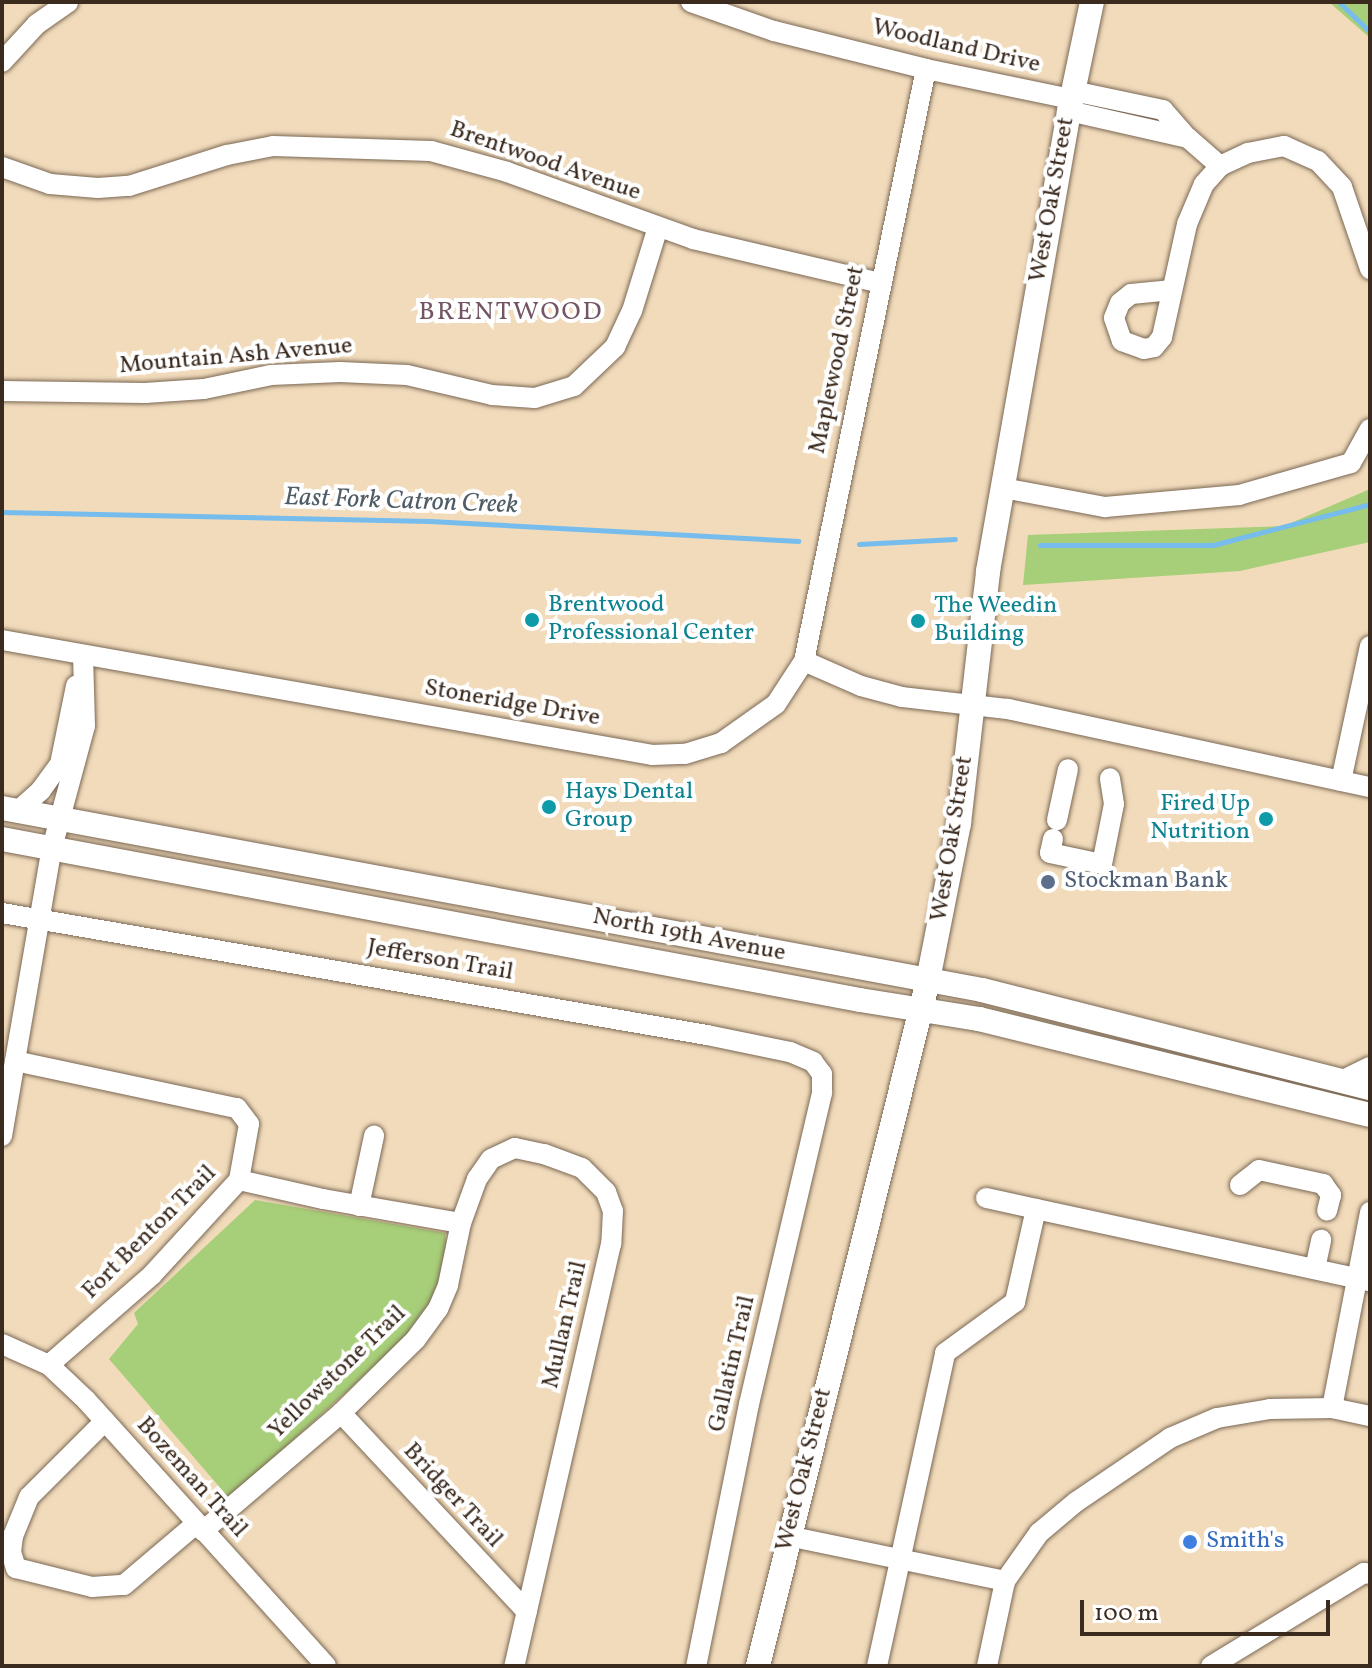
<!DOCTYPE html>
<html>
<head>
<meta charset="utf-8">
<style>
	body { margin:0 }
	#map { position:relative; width:1372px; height:1668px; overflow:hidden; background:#f1dbbb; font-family:Vollkorn,serif }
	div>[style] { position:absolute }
	.green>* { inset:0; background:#a7ce78 }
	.stream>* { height:5px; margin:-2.5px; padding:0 2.5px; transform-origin:2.5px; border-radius:2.5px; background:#76bded }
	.roads { filter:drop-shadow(0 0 2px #7b6855) drop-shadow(0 0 2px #7b6855) }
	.minor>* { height:20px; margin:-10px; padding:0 10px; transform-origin:10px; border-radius:10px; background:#fff }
	.major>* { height:24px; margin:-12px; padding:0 12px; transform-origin:12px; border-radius:12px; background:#fff }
	.dots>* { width:22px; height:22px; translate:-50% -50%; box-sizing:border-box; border:4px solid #fff; border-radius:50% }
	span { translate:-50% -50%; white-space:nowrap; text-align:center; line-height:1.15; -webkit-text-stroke:8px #fff; paint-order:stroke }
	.street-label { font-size:24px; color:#3b2a1e }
	.culture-label { font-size:24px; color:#0d838f }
	.left { translate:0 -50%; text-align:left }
	.right { translate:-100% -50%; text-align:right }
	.service-label { font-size:24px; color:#4e5e75 }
	.shop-label { font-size:24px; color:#366cbe }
	.neighbourhood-label { font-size:26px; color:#745563; letter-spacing:2px }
	.water-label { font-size:26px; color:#505d66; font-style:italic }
	.frame { position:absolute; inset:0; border:4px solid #3b2a1e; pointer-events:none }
	.scale { position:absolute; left:1080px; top:1600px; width:250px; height:36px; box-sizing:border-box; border:4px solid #3b2a1e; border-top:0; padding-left:10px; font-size:24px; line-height:28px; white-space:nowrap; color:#3b2a1e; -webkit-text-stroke:6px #fff; paint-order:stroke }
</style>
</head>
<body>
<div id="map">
	<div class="green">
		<div style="clip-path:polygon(1329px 2px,1370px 2px,1370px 38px)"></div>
		<div style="clip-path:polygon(1370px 489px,1370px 542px,1240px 571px,1023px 585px,1028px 535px,1284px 526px)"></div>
		<div style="clip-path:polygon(255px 1200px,445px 1233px,448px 1262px,437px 1300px,418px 1327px,229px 1498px,109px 1359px,138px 1324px,134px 1313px)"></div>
	</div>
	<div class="stream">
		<div style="left:1339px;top:2px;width:43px;rotate:44.1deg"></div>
		<div style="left:2px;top:512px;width:428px;rotate:1.2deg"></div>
		<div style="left:430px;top:521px;width:369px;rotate:3.1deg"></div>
		<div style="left:859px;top:544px;width:96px;rotate:-3deg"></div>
		<div style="left:1040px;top:545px;width:173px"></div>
		<div style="left:1213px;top:545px;width:162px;rotate:-14.6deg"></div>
	</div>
	<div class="roads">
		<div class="minor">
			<div style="left:691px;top:2px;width:88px;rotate:19.3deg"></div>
			<div style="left:774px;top:31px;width:157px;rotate:14deg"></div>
			<div style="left:926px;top:69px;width:148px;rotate:11.7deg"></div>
			<div style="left:2px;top:62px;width:52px;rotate:-47.4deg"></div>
			<div style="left:37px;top:24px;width:38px;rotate:-35deg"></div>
			<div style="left:1073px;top:91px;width:92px;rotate:11.9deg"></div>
			<div style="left:1163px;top:110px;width:33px;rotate:49deg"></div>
			<div style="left:1069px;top:111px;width:122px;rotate:12.8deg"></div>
			<div style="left:1188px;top:138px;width:43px;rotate:41.2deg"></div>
			<div style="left:1220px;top:166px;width:31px;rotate:-25deg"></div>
			<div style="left:1248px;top:153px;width:37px;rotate:-11deg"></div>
			<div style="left:1284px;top:146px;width:37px;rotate:24deg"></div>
			<div style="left:1318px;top:161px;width:35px;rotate:47deg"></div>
			<div style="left:1342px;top:187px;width:87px;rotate:71.1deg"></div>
			<div style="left:2px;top:167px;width:51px;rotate:19.5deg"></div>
			<div style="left:50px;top:184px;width:48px;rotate:4.8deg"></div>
			<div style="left:98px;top:188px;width:31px;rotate:-4deg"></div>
			<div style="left:129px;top:186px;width:103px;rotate:-17.6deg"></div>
			<div style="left:227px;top:155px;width:47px;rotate:-11.1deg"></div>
			<div style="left:273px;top:146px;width:158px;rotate:1.8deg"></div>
			<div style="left:431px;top:151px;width:79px;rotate:15.4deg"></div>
			<div style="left:507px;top:172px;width:198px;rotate:19.8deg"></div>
			<div style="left:693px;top:239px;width:192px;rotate:13.2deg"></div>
			<div style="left:1172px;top:290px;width:41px;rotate:174.4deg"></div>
			<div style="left:1131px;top:294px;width:14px;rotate:141deg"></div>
			<div style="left:1120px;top:303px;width:16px;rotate:112deg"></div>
			<div style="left:1114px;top:318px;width:24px;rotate:71deg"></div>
			<div style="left:1122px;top:341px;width:23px;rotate:20deg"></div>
			<div style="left:1144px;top:349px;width:10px;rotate:-11deg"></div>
			<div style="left:1154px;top:347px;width:13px;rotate:-51deg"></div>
			<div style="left:1162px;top:337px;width:116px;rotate:-77.5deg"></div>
			<div style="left:1187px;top:224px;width:43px;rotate:-67deg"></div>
			<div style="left:1204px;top:184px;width:24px;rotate:-48deg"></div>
			<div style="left:2px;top:391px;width:143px;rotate:0.8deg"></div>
			<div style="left:145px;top:393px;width:59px;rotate:-3.9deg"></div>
			<div style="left:204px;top:389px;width:68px;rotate:-11.8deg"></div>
			<div style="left:271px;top:375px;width:69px;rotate:-2.5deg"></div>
			<div style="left:340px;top:372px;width:67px;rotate:2.6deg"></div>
			<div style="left:407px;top:375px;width:87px;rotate:13.2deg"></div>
			<div style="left:492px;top:395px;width:43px;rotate:4deg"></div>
			<div style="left:535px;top:398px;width:41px;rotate:-17.1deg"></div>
			<div style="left:574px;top:386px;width:57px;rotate:-43.6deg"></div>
			<div style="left:615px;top:347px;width:40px;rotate:-65deg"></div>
			<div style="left:632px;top:311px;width:88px;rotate:-72.8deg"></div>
			<div style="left:1003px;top:488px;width:104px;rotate:10.6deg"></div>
			<div style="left:1105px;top:507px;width:135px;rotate:-5.1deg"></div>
			<div style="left:1239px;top:495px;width:116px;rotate:-15.9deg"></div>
			<div style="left:1351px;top:463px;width:39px;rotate:-61deg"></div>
			<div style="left:2px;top:640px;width:660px;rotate:10.03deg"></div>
			<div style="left:652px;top:755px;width:33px;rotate:-2deg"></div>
			<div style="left:685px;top:754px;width:38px;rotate:-17deg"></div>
			<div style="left:721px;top:743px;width:67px;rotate:-35.3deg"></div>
			<div style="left:776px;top:704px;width:51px;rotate:-56.9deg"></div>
			<div style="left:804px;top:661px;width:62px;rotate:23.7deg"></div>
			<div style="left:861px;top:686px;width:42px;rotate:15deg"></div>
			<div style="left:902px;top:697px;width:107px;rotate:6.5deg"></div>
			<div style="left:1008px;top:709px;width:370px;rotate:12.2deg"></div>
			<div style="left:804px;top:661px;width:604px;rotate:-78.36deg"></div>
			<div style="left:1341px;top:781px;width:138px;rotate:-77.9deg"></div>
			<div style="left:18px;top:811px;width:31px;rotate:-42deg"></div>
			<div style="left:41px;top:790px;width:32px;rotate:-54deg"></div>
			<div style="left:60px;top:764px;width:80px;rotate:-78.4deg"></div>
			<div style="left:1057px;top:820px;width:52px;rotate:-77.8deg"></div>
			<div style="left:1053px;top:839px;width:14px;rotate:102deg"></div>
			<div style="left:1050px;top:853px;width:53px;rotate:11.9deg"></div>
			<div style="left:1102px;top:864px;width:61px;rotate:-78.7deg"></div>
			<div style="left:1114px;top:804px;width:26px;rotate:-99deg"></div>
			<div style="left:2px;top:913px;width:715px;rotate:9.82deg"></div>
			<div style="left:707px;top:1035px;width:85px;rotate:11.6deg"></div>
			<div style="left:790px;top:1052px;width:25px;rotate:23deg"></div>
			<div style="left:813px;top:1062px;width:15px;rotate:53deg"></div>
			<div style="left:822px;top:1074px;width:19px;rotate:90deg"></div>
			<div style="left:822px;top:1093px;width:319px;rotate:103.2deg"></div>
			<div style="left:749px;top:1404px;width:267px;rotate:101.4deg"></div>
			<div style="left:15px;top:1061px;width:227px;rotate:12deg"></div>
			<div style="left:237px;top:1108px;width:20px;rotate:53deg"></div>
			<div style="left:249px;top:1124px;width:57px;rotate:100.1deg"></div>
			<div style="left:239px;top:1180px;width:129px;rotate:132.5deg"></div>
			<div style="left:152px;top:1275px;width:137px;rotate:138.9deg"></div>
			<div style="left:1341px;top:1081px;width:32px;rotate:-26deg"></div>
			<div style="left:2px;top:1136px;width:292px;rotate:-80.2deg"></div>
			<div style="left:52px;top:848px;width:126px;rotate:-74.9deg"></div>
			<div style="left:85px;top:726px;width:71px;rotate:-91.6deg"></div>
			<div style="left:239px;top:1180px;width:86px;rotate:12.7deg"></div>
			<div style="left:323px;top:1199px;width:140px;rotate:9.9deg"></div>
			<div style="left:1240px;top:1185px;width:24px;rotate:-38deg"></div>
			<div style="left:1259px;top:1170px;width:66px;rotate:12.3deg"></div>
			<div style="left:1323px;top:1184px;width:14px;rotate:54deg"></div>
			<div style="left:1331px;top:1195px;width:16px;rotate:104deg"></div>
			<div style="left:986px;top:1198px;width:51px;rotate:12.4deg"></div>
			<div style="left:359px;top:1206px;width:72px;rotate:-77.9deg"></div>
			<div style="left:1315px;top:1269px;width:30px;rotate:-78deg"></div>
			<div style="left:2px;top:1344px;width:51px;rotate:24.1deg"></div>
			<div style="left:49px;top:1365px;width:51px;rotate:43.4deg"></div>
			<div style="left:86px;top:1400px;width:358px;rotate:47.9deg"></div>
			<div style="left:1332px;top:1408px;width:200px;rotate:-79deg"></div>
			<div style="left:341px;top:1413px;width:272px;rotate:46.9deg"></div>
			<div style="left:105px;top:1421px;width:107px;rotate:135deg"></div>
			<div style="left:29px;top:1497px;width:42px;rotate:112.3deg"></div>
			<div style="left:13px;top:1536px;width:16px;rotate:97deg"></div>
			<div style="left:11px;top:1552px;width:17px;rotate:73deg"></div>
			<div style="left:16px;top:1568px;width:78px;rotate:14deg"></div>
			<div style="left:92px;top:1587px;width:32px;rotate:-4deg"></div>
			<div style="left:124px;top:1585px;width:94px;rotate:-40.3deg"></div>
			<div style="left:203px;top:1531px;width:182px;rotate:-40.5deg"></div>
			<div style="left:341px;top:1413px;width:105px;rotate:-44.6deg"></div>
			<div style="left:416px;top:1339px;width:37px;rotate:-54deg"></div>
			<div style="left:438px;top:1309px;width:26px;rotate:-67deg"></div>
			<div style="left:448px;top:1285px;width:63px;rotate:-78.2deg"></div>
			<div style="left:461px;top:1223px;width:47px;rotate:-70deg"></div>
			<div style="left:477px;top:1179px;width:24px;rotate:-55deg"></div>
			<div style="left:491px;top:1159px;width:26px;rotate:-25deg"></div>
			<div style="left:515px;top:1148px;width:30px;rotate:12deg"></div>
			<div style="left:544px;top:1154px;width:40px;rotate:20.2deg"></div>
			<div style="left:582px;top:1168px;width:34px;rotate:45deg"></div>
			<div style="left:606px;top:1192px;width:20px;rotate:70deg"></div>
			<div style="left:613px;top:1211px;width:33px;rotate:93deg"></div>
			<div style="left:611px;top:1244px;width:433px;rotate:102.9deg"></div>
			<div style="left:788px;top:1536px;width:222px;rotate:11.7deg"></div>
			<div style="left:877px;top:1666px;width:320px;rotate:-77.7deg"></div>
			<div style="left:945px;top:1353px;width:87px;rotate:-36.1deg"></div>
			<div style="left:1015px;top:1302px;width:95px;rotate:-77.3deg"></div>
			<div style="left:1036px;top:1209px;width:342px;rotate:12.2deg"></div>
			<div style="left:987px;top:1666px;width:87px;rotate:-78deg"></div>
			<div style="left:1005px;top:1581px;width:59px;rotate:-54.7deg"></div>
			<div style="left:1039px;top:1533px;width:48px;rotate:-40deg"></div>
			<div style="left:1076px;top:1502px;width:114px;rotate:-34.2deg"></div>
			<div style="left:1170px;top:1438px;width:51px;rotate:-23.1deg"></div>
			<div style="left:1217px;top:1418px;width:54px;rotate:-9.6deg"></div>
			<div style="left:1270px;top:1409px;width:62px;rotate:-0.9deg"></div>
			<div style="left:1332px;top:1408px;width:39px;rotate:12deg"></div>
			<div style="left:1211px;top:1666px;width:179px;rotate:-31.3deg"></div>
			<div style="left:1364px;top:1573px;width:6px;rotate:9deg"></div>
		</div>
		<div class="major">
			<div style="left:2px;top:808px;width:997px;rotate:10.52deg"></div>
			<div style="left:982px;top:990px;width:400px;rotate:14.2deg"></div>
			<div style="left:2px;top:839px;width:873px;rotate:10.63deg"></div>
			<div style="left:860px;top:1000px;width:121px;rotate:9.1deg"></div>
			<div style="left:979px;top:1019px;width:403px;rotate:13.8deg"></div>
			<div style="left:758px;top:1666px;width:707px;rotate:-76.08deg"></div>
			<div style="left:928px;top:980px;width:160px;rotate:-78.8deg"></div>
			<div style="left:959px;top:823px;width:254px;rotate:-83.4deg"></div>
			<div style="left:988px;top:571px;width:467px;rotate:-80deg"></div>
			<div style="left:1069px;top:111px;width:111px;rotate:-78.1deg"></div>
		</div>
	</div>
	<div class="dots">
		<div style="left:532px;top:620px;background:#0f9aa8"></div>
		<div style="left:918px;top:621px;background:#0f9aa8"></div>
		<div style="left:549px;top:807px;background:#0f9aa8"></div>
		<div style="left:1266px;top:819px;background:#0f9aa8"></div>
		<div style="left:1048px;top:882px;background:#5c6f8a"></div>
		<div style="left:1190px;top:1542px;background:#3f7fe0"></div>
	</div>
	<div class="street-label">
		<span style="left:956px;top:47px;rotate:13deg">Woodland Drive</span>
		<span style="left:545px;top:162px;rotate:19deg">Brentwood Avenue</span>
		<span style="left:1053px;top:200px;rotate:-80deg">West Oak Street</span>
		<span style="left:236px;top:357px;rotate:-5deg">Mountain Ash Avenue</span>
		<span style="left:838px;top:360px;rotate:-78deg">Maplewood Street</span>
		<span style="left:512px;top:704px;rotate:10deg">Stoneridge Drive</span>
		<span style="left:953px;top:839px;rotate:-81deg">West Oak Street</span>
		<span style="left:689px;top:936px;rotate:11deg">North 19th Avenue</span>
		<span style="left:440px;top:961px;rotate:10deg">Jefferson Trail</span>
		<span style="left:150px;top:1233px;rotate:-45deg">Fort Benton Trail</span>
		<span style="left:566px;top:1325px;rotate:-77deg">Mullan Trail</span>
		<span style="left:733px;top:1364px;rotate:-77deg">Gallatin Trail</span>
		<span style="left:338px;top:1373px;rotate:-44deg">Yellowstone Trail</span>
		<span style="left:805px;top:1470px;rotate:-76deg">West Oak Street</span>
		<span style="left:191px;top:1478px;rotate:48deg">Bozeman Trail</span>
		<span style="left:452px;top:1496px;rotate:47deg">Bridger Trail</span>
	</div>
	<div class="culture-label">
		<span class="left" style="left:548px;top:620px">Brentwood<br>Professional Center</span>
		<span class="left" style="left:934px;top:621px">The Weedin<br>Building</span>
		<span class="left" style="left:565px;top:807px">Hays Dental<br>Group</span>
		<span class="right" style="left:1250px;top:819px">Fired Up<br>Nutrition</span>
	</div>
	<div class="service-label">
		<span class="left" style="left:1064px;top:882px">Stockman Bank</span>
	</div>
	<div class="shop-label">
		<span class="left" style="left:1206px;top:1542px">Smith's</span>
	</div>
	<div class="neighbourhood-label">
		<span style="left:511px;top:313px">BRENTWOOD</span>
	</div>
	<div class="water-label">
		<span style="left:401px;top:502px;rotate:2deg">East Fork Catron Creek</span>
	</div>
	<div class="frame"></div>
	<div class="scale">100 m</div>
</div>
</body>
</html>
